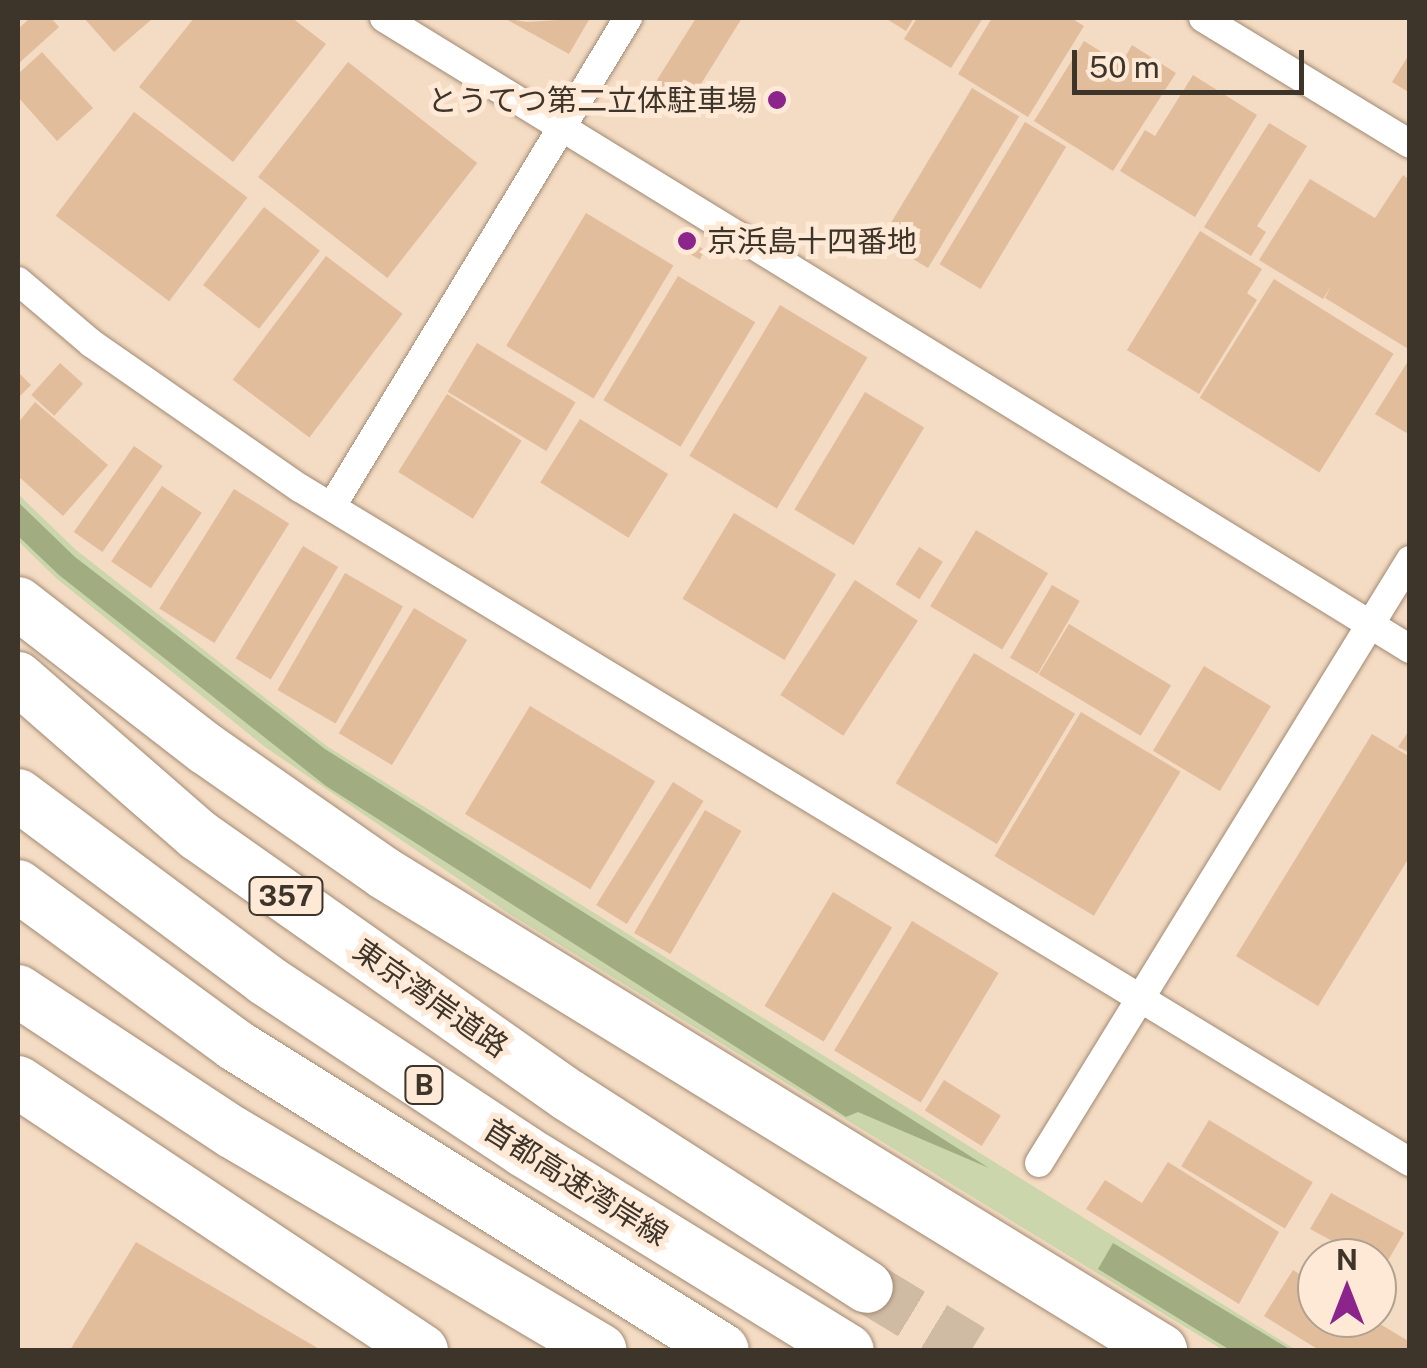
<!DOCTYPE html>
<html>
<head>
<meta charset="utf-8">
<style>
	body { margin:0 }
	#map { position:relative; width:1427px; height:1368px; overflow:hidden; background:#f4dbc3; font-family:"Public Sans","Noto Sans JP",sans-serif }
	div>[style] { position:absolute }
	.green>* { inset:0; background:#cbd6ac }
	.forest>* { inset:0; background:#a2ac81 }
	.building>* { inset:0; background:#e1bd9c; transform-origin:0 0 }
	.highway-tunnel>* { height:52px; margin-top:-26px; transform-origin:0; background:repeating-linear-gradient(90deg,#cfbaa4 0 52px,transparent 0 78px) }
	.roads { filter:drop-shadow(0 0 2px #a18973) drop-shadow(0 0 2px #a18973) }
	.street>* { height:28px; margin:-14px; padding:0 14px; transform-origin:14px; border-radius:14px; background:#fff }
	.highway>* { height:52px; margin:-26px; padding:0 26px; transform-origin:26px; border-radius:26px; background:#fff }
	.dots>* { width:28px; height:28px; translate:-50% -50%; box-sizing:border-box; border:5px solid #fee9d6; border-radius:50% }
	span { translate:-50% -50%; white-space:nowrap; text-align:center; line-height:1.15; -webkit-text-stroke:10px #fee9d6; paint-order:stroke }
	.shield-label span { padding:2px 8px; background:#fee9d6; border:2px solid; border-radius:8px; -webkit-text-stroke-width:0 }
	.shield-label { font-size:28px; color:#3d342a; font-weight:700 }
	.poi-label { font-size:30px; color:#3d342a }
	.right { translate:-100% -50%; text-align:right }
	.left { translate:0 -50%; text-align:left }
	.street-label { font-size:30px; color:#3d342a }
	.frame { position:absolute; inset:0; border:20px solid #3d342a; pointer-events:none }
	.north { position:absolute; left:1297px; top:1238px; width:100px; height:100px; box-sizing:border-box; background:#fee9d6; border:2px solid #b1a191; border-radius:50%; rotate:0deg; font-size:28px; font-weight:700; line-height:40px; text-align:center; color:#3d342a }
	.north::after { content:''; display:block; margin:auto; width:35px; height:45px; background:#8c258b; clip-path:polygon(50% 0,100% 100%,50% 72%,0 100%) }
	.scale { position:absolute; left:1072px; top:50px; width:232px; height:45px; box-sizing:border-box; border:5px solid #3d342a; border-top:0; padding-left:12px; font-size:30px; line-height:35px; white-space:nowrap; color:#3d342a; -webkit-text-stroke:8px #fee9d6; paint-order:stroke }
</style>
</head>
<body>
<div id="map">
	<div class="green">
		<div style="clip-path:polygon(18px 494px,76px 550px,328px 747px,1296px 1350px,1223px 1350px,511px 915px,265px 747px,56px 578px,18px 541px)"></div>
	</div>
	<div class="forest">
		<div style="clip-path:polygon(18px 502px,75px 557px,325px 749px,989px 1168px,858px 1112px,846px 1117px,326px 786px,59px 575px,18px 536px)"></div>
		<div style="clip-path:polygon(1113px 1243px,1291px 1350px,1230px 1350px,1098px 1269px)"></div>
	</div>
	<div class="building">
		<div style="clip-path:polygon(30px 18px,51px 18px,59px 27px,18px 64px,18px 29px)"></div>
		<div style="clip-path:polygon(84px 18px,153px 18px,114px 52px)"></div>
		<div style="clip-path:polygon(194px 18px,292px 18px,326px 44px,233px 162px,139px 87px)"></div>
		<div style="clip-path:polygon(504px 18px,526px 22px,590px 18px,569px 54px)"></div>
		<div style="clip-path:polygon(696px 18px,742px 18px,681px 116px,664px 106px,657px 80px)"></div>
		<div style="clip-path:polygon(885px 18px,914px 18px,906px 31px)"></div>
		<div style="clip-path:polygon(917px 18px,983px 18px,951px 68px,904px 39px)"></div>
		<div style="clip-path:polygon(992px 18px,1071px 18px,1084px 26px,1028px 117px,958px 74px)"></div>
		<div style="clip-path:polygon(1084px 41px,1121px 64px,1132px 45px,1176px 73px,1113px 171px,1034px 121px)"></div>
		<div style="clip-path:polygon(42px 52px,93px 108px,57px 141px,18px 97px,18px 74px)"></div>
		<div style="clip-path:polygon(1410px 53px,1410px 93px,1392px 82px)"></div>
		<div style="left:348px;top:62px;width:164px;height:146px;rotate:38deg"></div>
		<div style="clip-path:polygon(1193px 75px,1257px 115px,1195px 217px,1120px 171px,1145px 130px,1155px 136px)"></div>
		<div style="left:972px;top:88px;width:55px;height:177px;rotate:31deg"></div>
		<div style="left:134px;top:112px;width:142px;height:130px;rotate:37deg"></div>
		<div style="left:1025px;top:122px;width:48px;height:166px;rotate:31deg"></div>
		<div style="clip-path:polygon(1269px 123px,1307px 146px,1257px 226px,1266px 232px,1251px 256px,1204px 227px)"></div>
		<div style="clip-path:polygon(1403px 175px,1410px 180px,1410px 350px,1325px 298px,1331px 286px,1323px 299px,1259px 260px,1310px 179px,1375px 218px)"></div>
		<div style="left:264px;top:207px;width:71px;height:99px;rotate:38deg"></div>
		<div style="left:586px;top:213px;width:102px;height:155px;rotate:31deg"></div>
		<div style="clip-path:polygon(1200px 231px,1262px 269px,1247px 293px,1257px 300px,1199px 394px,1127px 350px)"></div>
		<div style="left:686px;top:239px;width:22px;height:11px;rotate:30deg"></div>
		<div style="left:326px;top:256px;width:96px;height:155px;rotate:37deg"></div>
		<div style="left:678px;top:276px;width:90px;height:145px;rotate:31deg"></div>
		<div style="left:1274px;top:279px;width:141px;height:140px;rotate:32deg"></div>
		<div style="left:780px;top:305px;width:102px;height:176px;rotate:31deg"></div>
		<div style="left:477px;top:343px;width:115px;height:57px;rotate:31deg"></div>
		<div style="clip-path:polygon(1410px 358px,1410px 435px,1375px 414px)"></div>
		<div style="left:60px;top:363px;width:31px;height:43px;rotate:42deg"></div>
		<div style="clip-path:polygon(18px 372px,31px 385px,18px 398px)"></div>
		<div style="left:865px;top:392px;width:69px;height:137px;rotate:31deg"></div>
		<div style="left:447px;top:394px;width:88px;height:92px;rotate:32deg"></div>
		<div style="clip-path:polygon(35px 402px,108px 465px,63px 516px,18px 476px,18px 423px)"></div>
		<div style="left:580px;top:419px;width:104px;height:75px;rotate:32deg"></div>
		<div style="left:134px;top:446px;width:35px;height:105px;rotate:35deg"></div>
		<div style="left:162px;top:486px;width:48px;height:91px;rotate:34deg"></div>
		<div style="left:234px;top:489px;width:65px;height:141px;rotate:32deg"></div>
		<div style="left:734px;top:513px;width:119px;height:100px;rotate:31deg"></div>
		<div style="left:976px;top:530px;width:84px;height:89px;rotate:31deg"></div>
		<div style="left:303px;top:546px;width:41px;height:131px;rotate:31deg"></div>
		<div style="left:919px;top:547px;width:28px;height:44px;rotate:32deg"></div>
		<div style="left:345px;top:573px;width:67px;height:135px;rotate:30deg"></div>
		<div style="left:855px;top:580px;width:75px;height:137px;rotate:33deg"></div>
		<div style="left:1052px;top:585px;width:32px;height:84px;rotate:30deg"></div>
		<div style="left:414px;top:608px;width:62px;height:146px;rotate:31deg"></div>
		<div style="left:1069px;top:624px;width:119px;height:59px;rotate:31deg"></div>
		<div style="left:974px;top:653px;width:118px;height:152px;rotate:31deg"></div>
		<div style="left:1204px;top:666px;width:78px;height:99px;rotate:31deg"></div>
		<div style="left:530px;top:706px;width:146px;height:126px;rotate:31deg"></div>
		<div style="left:1081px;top:712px;width:116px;height:168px;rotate:31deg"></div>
		<div style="clip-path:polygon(1410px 729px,1410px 753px,1398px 747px)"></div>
		<div style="clip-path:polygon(1372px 734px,1410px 757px,1410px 856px,1318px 1006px,1236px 956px)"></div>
		<div style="left:673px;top:782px;width:36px;height:145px;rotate:32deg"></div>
		<div style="left:705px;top:810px;width:42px;height:142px;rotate:30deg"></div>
		<div style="left:833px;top:892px;width:69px;height:133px;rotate:31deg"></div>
		<div style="left:912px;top:921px;width:101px;height:151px;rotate:31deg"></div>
		<div style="left:944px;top:1080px;width:67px;height:36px;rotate:32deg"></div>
		<div style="left:1209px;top:1120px;width:121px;height:54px;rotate:31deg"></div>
		<div style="clip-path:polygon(1168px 1162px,1279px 1232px,1239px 1304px,1086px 1209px,1105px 1180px,1142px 1203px)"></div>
		<div style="clip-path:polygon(1331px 1193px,1404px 1233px,1383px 1269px,1377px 1258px,1364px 1258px,1310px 1229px)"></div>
		<div style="clip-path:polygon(136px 1242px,321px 1350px,70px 1350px)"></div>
		<div style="clip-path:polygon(1293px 1270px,1317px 1285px,1317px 1318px,1370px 1318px,1410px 1342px,1410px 1350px,1319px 1350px,1264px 1316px)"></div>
	</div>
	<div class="highway-tunnel">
		<div style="left:867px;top:1287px;width:122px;rotate:31.2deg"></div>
	</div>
	<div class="roads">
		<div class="street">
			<div style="left:384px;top:18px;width:1205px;rotate:31.59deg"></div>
			<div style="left:1203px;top:18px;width:242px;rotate:31.3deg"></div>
			<div style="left:18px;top:281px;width:96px;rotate:40.3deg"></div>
			<div style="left:91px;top:343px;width:254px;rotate:34.8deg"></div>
			<div style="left:300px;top:488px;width:1299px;rotate:31.27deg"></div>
			<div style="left:332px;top:506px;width:571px;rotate:-58.76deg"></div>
			<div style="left:1039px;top:1163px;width:708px;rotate:-58.4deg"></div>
		</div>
		<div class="highway">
			<div style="left:18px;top:603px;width:237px;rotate:37.8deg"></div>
			<div style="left:205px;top:748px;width:218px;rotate:34.9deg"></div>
			<div style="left:384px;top:873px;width:912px;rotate:31.55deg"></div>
			<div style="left:18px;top:678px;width:239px;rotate:41.1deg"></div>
			<div style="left:198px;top:835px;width:452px;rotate:35.1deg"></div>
			<div style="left:568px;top:1095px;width:355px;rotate:32.7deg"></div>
			<div style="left:18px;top:795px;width:309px;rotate:36.7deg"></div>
			<div style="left:266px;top:980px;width:310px;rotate:33.5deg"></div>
			<div style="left:524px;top:1151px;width:380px;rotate:31.6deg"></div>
			<div style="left:18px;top:886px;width:269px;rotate:36.2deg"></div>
			<div style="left:235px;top:1045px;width:575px;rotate:32.01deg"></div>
			<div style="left:18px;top:991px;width:256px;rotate:33.4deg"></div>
			<div style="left:232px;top:1132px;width:428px;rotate:30.6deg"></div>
			<div style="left:18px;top:1082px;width:485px;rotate:33.6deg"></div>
		</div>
	</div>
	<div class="dots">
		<div style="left:777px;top:100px;background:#8c258b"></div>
		<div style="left:687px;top:241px;background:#8c258b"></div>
	</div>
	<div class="shield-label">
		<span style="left:286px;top:896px">357</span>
		<span style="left:424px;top:1085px">B</span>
	</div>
	<div class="poi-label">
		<span class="right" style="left:757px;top:100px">とうてつ第二立体駐車場</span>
		<span class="left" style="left:707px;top:241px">京浜島十四番地</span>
	</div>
	<div class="street-label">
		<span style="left:431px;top:998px;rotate:35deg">東京湾岸道路</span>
		<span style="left:576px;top:1182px;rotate:32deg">首都高速湾岸線</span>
	</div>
	<div class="frame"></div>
	<div class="north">N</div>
	<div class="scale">50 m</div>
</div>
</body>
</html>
